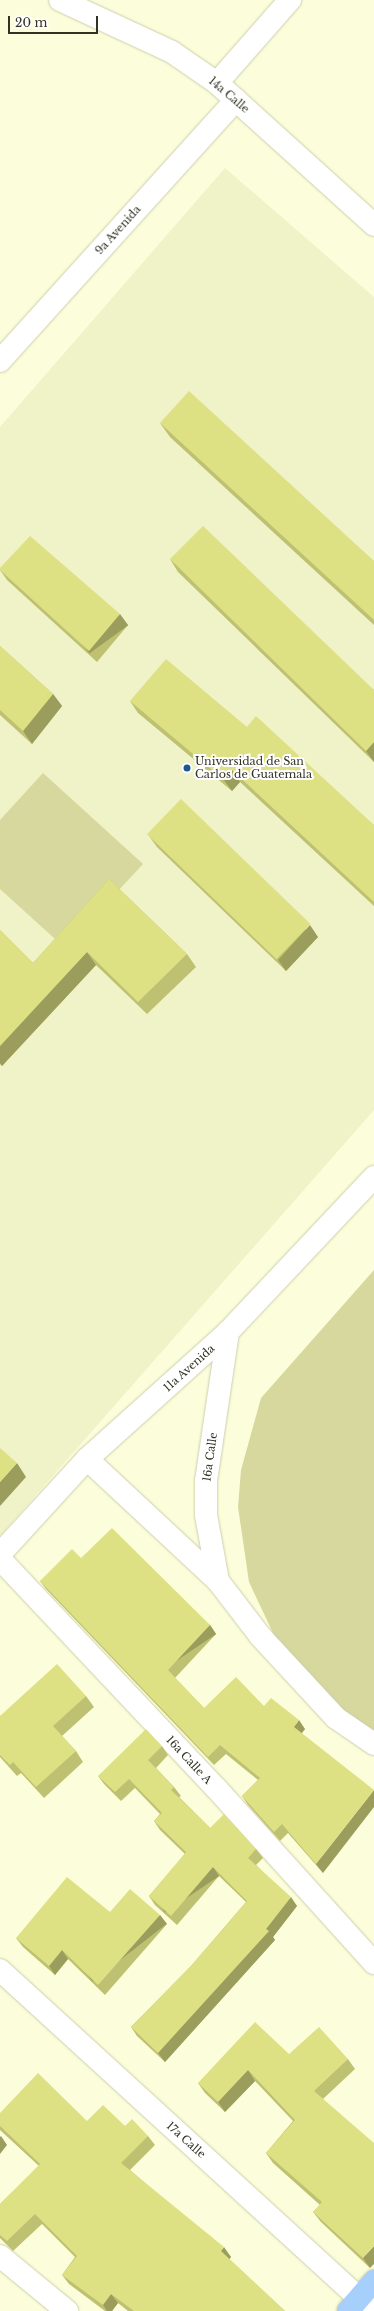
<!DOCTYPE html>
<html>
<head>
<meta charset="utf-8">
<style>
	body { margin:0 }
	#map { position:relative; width:374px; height:2311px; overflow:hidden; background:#fcfedb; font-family:"Libre Baskerville",serif }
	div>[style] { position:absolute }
	.built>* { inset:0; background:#f0f2c8 }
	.green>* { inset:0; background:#d6d89e }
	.roads { filter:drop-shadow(0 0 1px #cdcead) drop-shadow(0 0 1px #cdcead) }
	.minor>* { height:22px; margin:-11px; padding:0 11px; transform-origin:11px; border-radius:11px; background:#fff }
	.major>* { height:22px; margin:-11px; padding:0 11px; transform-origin:11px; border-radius:11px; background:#a6d0fb }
	.wall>* { inset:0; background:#bfc172 }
	.shaded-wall>* { inset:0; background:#9b9d5c; transform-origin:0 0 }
	.building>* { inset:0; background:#dee084; transform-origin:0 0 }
	.dots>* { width:11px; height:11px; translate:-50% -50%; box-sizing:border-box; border:2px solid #fff; border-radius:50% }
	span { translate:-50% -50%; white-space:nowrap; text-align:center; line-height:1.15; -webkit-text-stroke:4px #fff; paint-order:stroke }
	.street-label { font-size:11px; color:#313124 }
	.poi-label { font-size:11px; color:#313124 }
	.left { translate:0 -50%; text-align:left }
	.scale { position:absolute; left:8px; top:16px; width:90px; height:18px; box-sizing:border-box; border:2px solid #313124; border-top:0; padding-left:5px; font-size:12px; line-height:14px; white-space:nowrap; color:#313124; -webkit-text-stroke:3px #fff; paint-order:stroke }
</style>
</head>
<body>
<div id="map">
	<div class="built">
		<div style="clip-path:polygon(225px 168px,374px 297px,374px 1110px,0 1536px,0 427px)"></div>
	</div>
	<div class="green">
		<div style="clip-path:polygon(43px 773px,143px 864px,65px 948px,0 889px,0 820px)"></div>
		<div style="clip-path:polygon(374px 1270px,374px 1737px,360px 1730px,281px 1650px,249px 1582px,238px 1507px,241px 1470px,261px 1398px)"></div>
	</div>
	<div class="roads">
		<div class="minor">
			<div style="left:60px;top:0;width:123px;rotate:24.9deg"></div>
			<div style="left:172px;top:52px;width:55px;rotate:34.6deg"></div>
			<div style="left:217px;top:83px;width:212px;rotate:42.1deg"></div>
			<div style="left:217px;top:83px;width:111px;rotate:-48.7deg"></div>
			<div style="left:0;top:361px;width:352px;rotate:-47.9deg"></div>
			<div style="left:87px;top:1459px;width:179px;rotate:43deg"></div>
			<div style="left:218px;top:1581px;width:71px;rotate:52.5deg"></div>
			<div style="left:261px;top:1637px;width:110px;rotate:47.2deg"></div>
			<div style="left:336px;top:1718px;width:46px;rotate:34.4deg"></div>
			<div style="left:0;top:1554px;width:129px;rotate:-47.5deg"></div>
			<div style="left:87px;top:1459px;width:190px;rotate:-42deg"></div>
			<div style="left:228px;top:1332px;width:213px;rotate:-46.7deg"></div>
			<div style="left:0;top:1559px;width:315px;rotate:46.7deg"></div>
			<div style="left:216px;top:1788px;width:236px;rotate:47.9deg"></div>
			<div style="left:218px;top:1581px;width:67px;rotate:-100.3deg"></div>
			<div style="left:206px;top:1515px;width:34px;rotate:-90deg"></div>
			<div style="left:206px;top:1481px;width:151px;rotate:-81.6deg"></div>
			<div style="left:0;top:1970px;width:505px;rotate:42.43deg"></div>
			<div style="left:0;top:2256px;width:87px;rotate:39.4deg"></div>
		</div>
		<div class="major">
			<div style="left:348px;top:2311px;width:40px;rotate:-49deg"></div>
		</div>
	</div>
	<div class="wall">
		<div style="clip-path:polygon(160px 423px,374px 561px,374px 625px,170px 437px)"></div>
		<div style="clip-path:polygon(170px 559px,374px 690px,374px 762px,178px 572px)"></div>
		<div style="clip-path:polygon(0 568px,128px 625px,97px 662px,7px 580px,0 570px)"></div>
		<div style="clip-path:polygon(0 646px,53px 694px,62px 706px,32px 744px,0 715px)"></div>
		<div style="clip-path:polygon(130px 701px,247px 727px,374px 825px,374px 906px,240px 782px,232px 791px,138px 713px)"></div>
		<div style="clip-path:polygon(149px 836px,318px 937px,286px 971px,157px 847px)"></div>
		<div style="clip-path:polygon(109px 879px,187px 954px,196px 967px,147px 1014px,96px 965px,2px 1066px,0 1064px,0 930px,33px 963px)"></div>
		<div style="clip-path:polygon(81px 1558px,210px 1625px,216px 1634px,175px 1678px,204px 1708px,264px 1706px,305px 1729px,302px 1733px,323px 1873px,288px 1833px,280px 1841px,248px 1805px,242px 1796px,258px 1780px,226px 1754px,214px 1765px,46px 1589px,40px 1581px)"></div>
		<div style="clip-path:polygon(86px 1696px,94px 1707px,62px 1736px,76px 1751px,83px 1762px,44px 1798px,21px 1773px,17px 1776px,0 1757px,0 1716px)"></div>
		<div style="clip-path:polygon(162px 1746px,168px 1755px,156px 1768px,174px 1787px,181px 1796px,179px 1797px,210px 1828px,256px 1849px,263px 1858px,256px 1865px,297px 1906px,273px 1937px,275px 1940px,165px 2062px,137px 2036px,131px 2027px,191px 1966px,246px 1902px,219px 1876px,177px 1925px,155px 1905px,149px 1896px,185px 1854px,160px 1830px,154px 1821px,160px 1814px,135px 1788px,121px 1801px,104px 1784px,98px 1776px)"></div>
		<div style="clip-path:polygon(110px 1912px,160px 1915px,167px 1924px,105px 1995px,68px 1959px,55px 1975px,23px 1947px,16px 1938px)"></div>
		<div style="clip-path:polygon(289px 2054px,348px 2059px,355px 2069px,323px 2099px,370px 2268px,321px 2222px,313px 2212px,320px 2205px,273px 2163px,266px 2153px,293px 2121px,255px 2081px,225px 2112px,205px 2093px,198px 2083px)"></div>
		<div style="clip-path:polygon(0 2113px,87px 2121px,125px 2126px,148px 2136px,155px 2145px,130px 2170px,231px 2257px,229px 2259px,285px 2311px,128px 2311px,118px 2303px,112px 2311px,105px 2311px,69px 2284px,62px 2275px,75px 2257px,42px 2224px,13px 2251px,0 2238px,0 2204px,39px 2166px,0 2130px)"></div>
	</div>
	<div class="shaded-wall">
		<div style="left:120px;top:614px;width:14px;height:48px;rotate:54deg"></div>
		<div style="clip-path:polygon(53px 694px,62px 706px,32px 744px,23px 731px)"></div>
		<div style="clip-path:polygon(374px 742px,374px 762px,366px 751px)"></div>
		<div style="clip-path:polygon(232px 770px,240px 782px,232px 791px,224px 780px)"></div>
		<div style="clip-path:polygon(310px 925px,318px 937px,286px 971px,278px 960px)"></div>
		<div style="clip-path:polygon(87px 952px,96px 965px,2px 1066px,0 1063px,0 1046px)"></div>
		<div style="clip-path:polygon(17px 1463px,26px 1477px,0 1506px,0 1482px)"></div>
		<div style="left:210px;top:1625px;width:11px;height:62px;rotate:56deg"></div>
		<div style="clip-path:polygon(299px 1720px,305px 1729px,300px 1735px,294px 1727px)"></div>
		<div style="clip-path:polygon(374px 1790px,374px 1807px,323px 1873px,316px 1864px)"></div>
		<div style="left:213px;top:1867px;width:11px;height:65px;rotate:56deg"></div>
		<div style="clip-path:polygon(291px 1897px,297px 1906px,273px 1937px,275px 1940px,165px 2062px,158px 2053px,266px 1929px)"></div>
		<div style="left:160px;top:1915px;width:11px;height:94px;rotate:52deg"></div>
		<div style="clip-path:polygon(62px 1950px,68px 1959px,55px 1975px,49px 1966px)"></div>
		<div style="clip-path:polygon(248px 2070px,255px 2081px,225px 2112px,218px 2102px)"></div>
		<div style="clip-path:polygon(1px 2136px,7px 2145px,0 2154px,0 2137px)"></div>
		<div style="clip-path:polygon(374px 2246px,374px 2264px,370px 2268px,363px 2258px)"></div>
		<div style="clip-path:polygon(224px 2247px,231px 2257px,228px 2261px,221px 2251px)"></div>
		<div style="clip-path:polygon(111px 2294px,118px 2303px,112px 2311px,107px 2311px,103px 2305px)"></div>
	</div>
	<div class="building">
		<div style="clip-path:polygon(189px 391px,374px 561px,374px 620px,160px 423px)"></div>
		<div style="clip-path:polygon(203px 526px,374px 690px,374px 742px,366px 751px,170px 559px)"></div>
		<div style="clip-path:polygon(30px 536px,120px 614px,89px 651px,0 570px,0 568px)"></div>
		<div style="clip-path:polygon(0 646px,53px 694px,23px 731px,0 710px)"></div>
		<div style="clip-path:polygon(166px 659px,247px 727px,256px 716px,374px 825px,374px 902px,232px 770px,224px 780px,130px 701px)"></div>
		<div style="left:181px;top:799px;width:180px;height:49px;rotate:44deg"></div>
		<div style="clip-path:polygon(109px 879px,187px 954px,138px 1002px,87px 952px,0 1046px,0 930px,33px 963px)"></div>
		<div style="clip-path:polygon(0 1448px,17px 1463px,0 1482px)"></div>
		<div style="clip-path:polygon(112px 1528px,210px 1625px,168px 1670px,204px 1708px,236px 1677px,264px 1706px,271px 1698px,299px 1720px,294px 1727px,374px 1790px,316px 1864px,282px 1824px,274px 1832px,242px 1796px,260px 1778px,220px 1745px,208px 1757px,40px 1581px,72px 1549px,81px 1558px)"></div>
		<div style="clip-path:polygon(57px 1664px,86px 1696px,53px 1726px,76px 1751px,36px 1787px,13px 1762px,10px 1765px,0 1755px,0 1716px)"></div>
		<div style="clip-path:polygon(146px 1729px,162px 1746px,148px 1760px,174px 1787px,171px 1790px,210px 1828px,224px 1814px,256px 1849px,248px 1858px,291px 1897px,266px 1929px,269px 1931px,158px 2053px,131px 2027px,191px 1966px,247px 1901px,213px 1867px,171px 1916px,149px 1896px,186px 1852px,154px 1821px,162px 1813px,129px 1779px,115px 1792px,98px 1776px)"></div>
		<div style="clip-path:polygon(67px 1877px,110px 1912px,130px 1889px,160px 1915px,98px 1985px,62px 1950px,49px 1966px,16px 1938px)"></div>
		<div style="clip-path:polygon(255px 2022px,289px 2054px,319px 2027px,348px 2059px,314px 2091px,374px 2143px,374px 2246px,363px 2258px,313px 2212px,322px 2202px,266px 2153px,295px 2120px,248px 2070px,218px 2102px,198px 2083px)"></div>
		<div style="clip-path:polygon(38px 2073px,87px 2121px,103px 2105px,125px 2126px,132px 2119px,148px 2136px,121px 2163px,224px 2247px,221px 2251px,285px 2311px,134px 2311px,111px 2294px,103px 2305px,62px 2275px,77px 2256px,35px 2214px,7px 2241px,0 2235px,0 2204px,40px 2164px,0 2126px,0 2113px)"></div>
	</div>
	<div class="dots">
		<div style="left:187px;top:768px;background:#1d5990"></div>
	</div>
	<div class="street-label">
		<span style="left:229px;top:95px;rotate:40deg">14a Calle</span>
		<span style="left:118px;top:230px;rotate:-48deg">9a Avenida</span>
		<span style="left:189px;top:1368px;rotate:-42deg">11a Avenida</span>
		<span style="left:210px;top:1457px;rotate:-82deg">16a Calle</span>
		<span style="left:189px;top:1760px;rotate:47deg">16a Calle A</span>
		<span style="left:186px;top:2140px;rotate:42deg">17a Calle</span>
	</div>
	<div class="poi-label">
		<span class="left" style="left:195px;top:768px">Universidad de San<br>Carlos de Guatemala</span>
	</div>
	<div class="scale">20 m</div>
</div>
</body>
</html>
